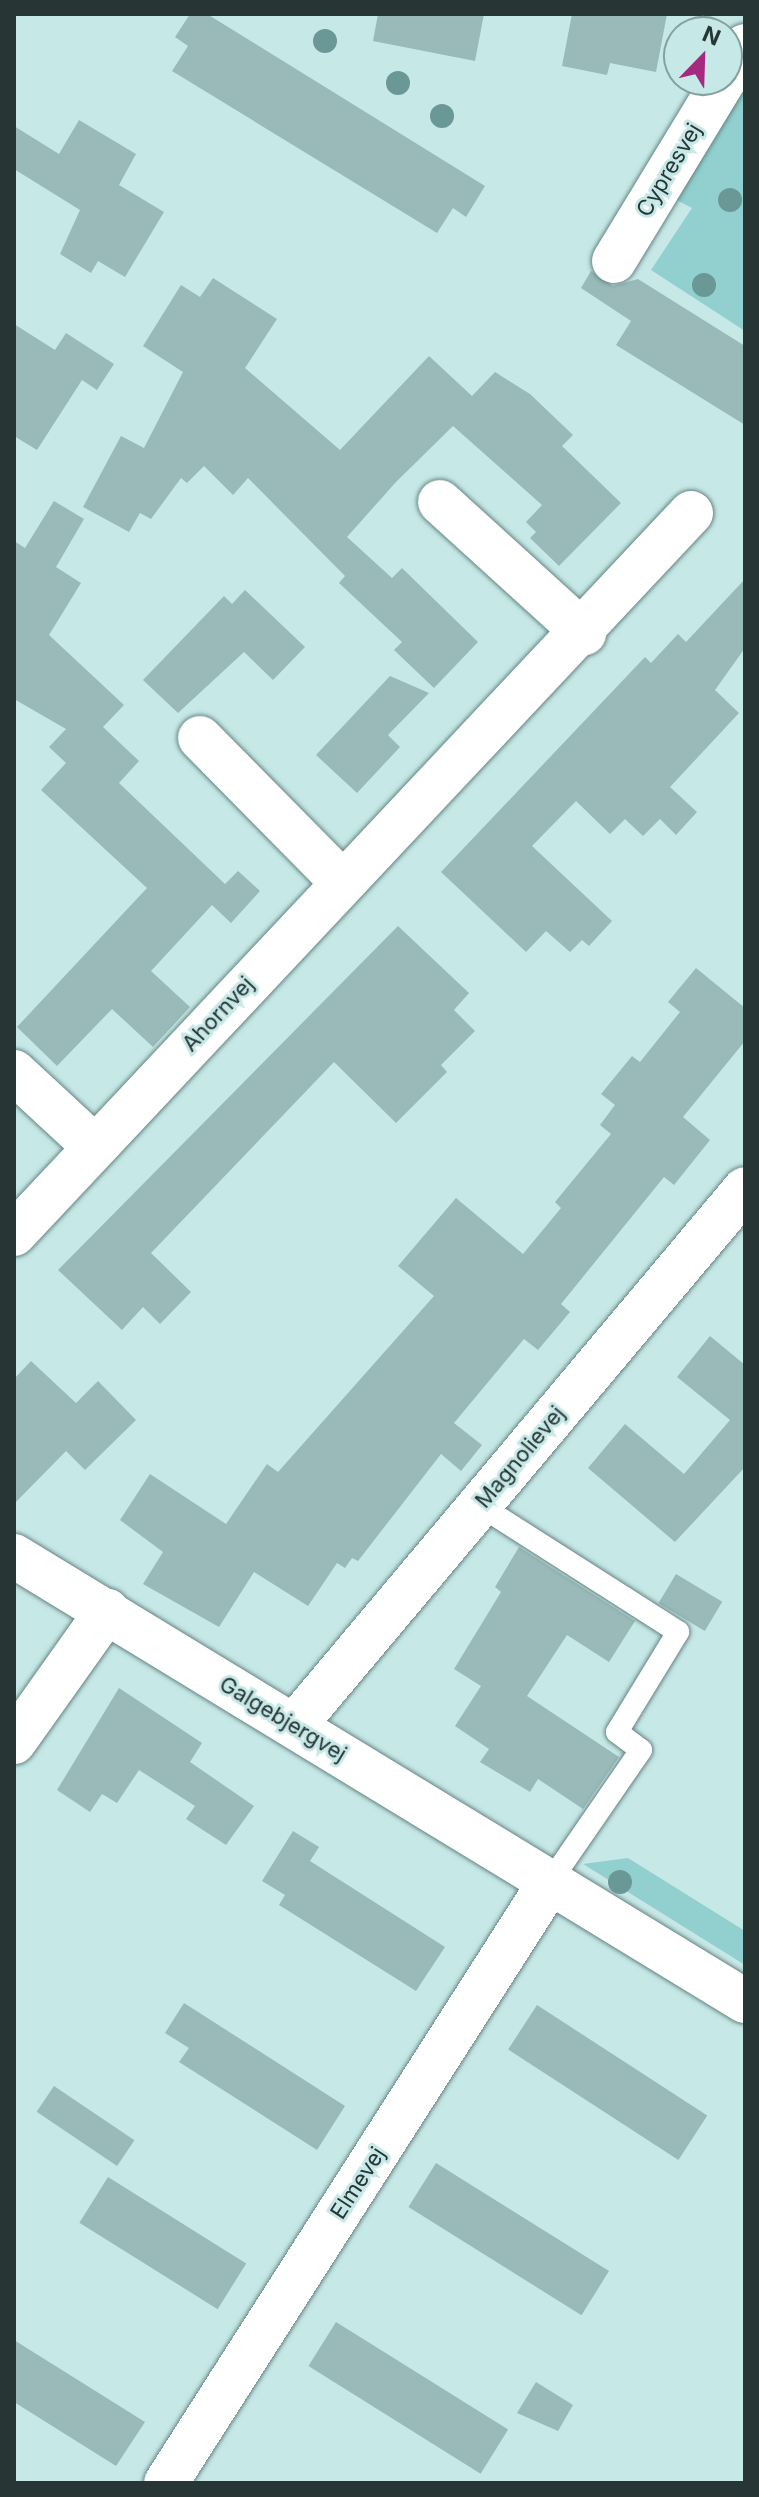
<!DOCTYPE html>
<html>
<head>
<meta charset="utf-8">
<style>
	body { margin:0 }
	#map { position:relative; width:759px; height:2497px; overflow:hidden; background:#c6e8e7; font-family:Inter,sans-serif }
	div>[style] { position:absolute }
	.green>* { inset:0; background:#91d0ce }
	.building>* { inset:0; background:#99bab9; transform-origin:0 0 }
	.roads { filter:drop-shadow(0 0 2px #658483) drop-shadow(0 0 2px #658483) }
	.lane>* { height:22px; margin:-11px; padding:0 11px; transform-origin:11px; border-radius:11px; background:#fff }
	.street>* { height:44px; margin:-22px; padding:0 22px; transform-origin:22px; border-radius:22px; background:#fff }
	.trees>* { width:24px; height:24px; margin:-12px; border-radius:50%; background:#6a9897 }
	span { translate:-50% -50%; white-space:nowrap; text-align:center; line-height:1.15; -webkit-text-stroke:6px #c6e8e7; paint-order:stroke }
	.street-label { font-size:22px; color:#273534 }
	.frame { position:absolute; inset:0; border:16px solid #273534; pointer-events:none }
	.north { position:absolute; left:663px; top:16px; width:80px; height:80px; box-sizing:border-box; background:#c6e8e7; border:2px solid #86a09f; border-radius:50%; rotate:23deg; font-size:22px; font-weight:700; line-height:32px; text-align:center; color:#273534 }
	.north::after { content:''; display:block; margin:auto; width:28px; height:36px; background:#a5297e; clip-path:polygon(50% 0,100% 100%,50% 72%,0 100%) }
</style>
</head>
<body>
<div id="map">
	<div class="green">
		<div style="clip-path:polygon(745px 63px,745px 331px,651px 270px,692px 208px,667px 195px)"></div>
		<div style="clip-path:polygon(628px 1858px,745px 1931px,745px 1965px,583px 1864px)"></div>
	</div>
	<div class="building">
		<div style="clip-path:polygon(190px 14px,207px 14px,485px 186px,466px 217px,453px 208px,437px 233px,172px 71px,188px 46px,175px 37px)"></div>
		<div style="clip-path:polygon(378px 14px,484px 14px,475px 61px,373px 41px)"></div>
		<div style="clip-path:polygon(572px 14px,667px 14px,656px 72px,610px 63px,607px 75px,562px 66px)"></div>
		<div style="clip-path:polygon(79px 120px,136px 154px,119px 185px,164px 212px,125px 277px,98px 261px,91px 273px,60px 254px,80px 210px,14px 169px,14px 126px,59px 154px)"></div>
		<div style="clip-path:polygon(591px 271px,613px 286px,638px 279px,745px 346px,745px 425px,616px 345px,631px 321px,581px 288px)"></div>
		<div style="clip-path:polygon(213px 278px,277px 319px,245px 368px,340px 450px,429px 356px,472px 396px,495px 372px,530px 394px,573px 435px,562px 446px,621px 503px,559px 566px,530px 538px,536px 532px,526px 522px,542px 505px,453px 426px,396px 482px,347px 537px,392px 578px,402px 568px,478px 642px,434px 688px,394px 650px,402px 642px,339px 583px,345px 576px,248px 478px,233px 495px,204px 466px,187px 483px,181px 478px,151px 519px,140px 513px,129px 532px,83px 507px,121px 436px,144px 448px,183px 372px,143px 346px,181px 285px,200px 297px)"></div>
		<div style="clip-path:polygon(14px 324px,55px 350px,66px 333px,114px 364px,97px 390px,82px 380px,37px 450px,14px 436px)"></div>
		<div style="clip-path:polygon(54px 501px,84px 519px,56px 567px,81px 583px,49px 635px,124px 705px,103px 727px,139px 761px,119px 783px,225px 884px,238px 871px,260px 891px,231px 923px,212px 905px,151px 971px,190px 1007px,153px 1047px,112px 1009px,57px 1066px,17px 1027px,147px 888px,41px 790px,66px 763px,49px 747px,66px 729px,14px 699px,14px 541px,25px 548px)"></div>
		<div style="clip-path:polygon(745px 579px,745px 648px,715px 690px,739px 713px,670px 787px,697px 812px,676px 835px,660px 819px,643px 836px,625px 819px,610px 834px,576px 801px,532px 846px,612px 921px,589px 946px,582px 940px,570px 952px,546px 931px,526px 952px,441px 872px,645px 657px,651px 663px,678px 634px,686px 642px)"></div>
		<div style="clip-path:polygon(245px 590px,305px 647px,273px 680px,244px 652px,178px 713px,143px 680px,224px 596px,232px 604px)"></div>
		<div style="clip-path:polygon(390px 676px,429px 693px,388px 735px,400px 747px,357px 793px,316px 755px)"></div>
		<div style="clip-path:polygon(398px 926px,469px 993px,454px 1010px,475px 1031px,441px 1065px,447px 1072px,396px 1123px,334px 1062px,151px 1253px,191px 1292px,160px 1324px,143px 1307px,122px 1330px,58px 1270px)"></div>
		<div style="clip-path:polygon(696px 968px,745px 1008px,745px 1041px,683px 1117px,710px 1140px,674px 1185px,664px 1177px,561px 1304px,570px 1312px,538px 1350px,524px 1339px,454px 1423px,482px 1445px,461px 1471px,441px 1454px,358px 1561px,352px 1558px,345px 1568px,337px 1563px,308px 1606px,254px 1572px,219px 1627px,143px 1584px,163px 1552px,120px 1520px,150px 1474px,226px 1524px,267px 1464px,278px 1472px,434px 1296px,398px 1266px,456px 1198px,523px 1254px,561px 1208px,555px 1202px,611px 1134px,600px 1125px,615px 1105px,601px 1094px,632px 1056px,640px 1062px,680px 1012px,668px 1002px)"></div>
		<div style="clip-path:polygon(710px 1336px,745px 1365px,745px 1467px,675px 1542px,588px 1468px,625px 1424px,684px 1474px,730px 1420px,677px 1377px)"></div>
		<div style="clip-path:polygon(31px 1361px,76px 1403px,98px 1381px,136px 1420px,85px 1470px,66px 1451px,14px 1504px,14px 1379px)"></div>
		<div style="clip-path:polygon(519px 1547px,635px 1621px,609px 1662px,567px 1635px,527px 1696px,619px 1757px,583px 1809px,538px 1779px,530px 1792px,480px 1762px,489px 1749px,455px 1726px,481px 1686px,454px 1669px,501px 1592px,495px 1587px)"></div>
		<div style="left:676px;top:1574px;width:54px;height:34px;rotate:31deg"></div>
		<div style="clip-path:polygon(119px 1688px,202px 1743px,190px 1762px,254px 1806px,226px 1845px,186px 1819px,195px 1806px,139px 1770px,117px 1803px,102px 1794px,90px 1812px,57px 1790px)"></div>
		<div style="clip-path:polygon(293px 1831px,319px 1847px,310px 1861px,445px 1947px,416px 1991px,279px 1905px,285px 1895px,262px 1881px)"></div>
		<div style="clip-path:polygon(184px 2003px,345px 2106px,317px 2150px,179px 2062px,189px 2048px,165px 2033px)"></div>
		<div style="left:537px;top:2005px;width:203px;height:53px;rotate:33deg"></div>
		<div style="left:54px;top:2086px;width:97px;height:31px;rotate:34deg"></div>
		<div style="left:436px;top:2163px;width:204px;height:52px;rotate:32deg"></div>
		<div style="left:108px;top:2177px;width:163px;height:54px;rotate:32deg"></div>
		<div style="left:336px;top:2322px;width:203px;height:52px;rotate:32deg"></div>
		<div style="clip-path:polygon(14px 2340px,145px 2422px,116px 2466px,14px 2402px)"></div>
		<div style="clip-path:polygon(536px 2382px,573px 2405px,558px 2431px,517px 2413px)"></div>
	</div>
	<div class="roads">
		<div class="lane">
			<div style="left:479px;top:1505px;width:236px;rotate:32.5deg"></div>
			<div style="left:678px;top:1632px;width:117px;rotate:121.4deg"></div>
			<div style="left:617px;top:1732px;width:30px;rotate:37deg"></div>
			<div style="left:641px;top:1750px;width:160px;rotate:124.6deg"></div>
		</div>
		<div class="street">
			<div style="left:727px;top:76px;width:35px;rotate:-59deg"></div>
			<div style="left:614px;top:261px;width:212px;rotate:-58.7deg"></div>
			<div style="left:440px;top:502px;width:195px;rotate:42.3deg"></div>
			<div style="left:200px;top:738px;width:201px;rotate:45.4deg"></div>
			<div style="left:14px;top:1072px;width:110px;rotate:42.8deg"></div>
			<div style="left:14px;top:1234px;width:989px;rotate:-46.8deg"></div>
			<div style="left:14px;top:1556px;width:856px;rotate:31.33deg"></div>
			<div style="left:294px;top:1726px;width:701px;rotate:-49.97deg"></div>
			<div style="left:14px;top:1742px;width:161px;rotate:-54.6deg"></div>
			<div style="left:166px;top:2483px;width:713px;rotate:-57.42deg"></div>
		</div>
	</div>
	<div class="trees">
		<div style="left:325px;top:41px"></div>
		<div style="left:398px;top:83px"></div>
		<div style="left:442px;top:116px"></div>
		<div style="left:730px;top:200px"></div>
		<div style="left:704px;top:285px"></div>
		<div style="left:620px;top:1882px"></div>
	</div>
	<div class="street-label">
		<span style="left:669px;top:170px;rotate:-59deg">Cypresvej</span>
		<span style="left:218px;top:1014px;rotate:-47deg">Ahornvej</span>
		<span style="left:520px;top:1457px;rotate:-50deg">Magnolievej</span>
		<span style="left:283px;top:1719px;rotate:31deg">Galgebjergvej</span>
		<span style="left:358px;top:2183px;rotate:-57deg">Elmevej</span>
	</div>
	<div class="frame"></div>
	<div class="north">N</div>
</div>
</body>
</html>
